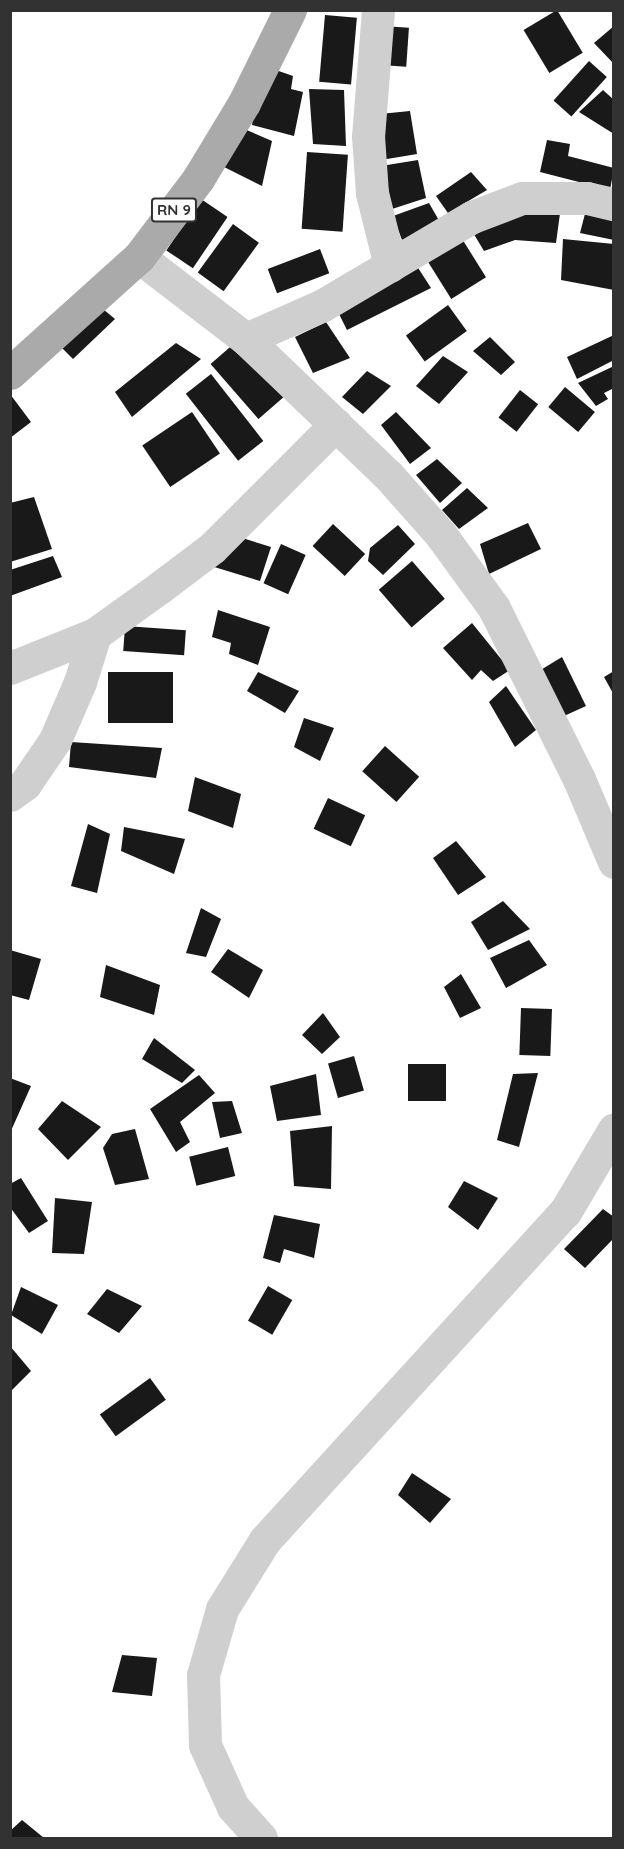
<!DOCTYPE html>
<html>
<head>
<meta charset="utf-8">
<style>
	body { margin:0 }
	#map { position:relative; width:624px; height:1849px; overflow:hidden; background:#fff; font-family:Quicksand,sans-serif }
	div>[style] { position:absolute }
	.building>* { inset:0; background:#191919; transform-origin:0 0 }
	.minor>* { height:33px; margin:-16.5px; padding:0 16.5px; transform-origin:16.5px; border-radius:16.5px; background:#cfcfcf }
	.major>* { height:33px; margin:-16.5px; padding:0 16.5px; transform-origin:16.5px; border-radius:16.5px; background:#aaa }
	span { translate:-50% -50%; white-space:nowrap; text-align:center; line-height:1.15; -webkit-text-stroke:6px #fff; paint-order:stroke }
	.shield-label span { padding:2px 4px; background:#fff; border:2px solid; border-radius:4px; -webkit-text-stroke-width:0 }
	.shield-label { font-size:15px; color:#323232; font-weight:700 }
	.frame { position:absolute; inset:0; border:12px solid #323232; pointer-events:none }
</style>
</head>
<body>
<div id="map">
	<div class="building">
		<div style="left:557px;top:10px;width:50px;height:39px;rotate:59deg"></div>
		<div style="left:325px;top:15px;width:32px;height:67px;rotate:5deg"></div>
		<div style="left:383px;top:26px;width:26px;height:39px;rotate:4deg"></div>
		<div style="clip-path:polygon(614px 26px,614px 64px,594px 43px)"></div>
		<div style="left:589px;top:61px;width:24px;height:53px;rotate:42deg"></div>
		<div style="clip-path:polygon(273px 69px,293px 76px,291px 89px,303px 92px,294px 136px,252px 125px,255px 104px)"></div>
		<div style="clip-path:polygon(309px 89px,344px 90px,346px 146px,313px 144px)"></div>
		<div style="clip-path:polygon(603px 90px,614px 100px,614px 134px,579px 112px)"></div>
		<div style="clip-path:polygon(410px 111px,417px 154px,381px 160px,380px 114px)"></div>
		<div style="clip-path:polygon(242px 128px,272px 141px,262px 186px,222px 166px)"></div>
		<div style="clip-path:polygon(547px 140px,570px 144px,568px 156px,614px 168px,610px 190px,540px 172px)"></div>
		<div style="left:307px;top:152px;width:41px;height:77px;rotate:4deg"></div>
		<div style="clip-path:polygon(418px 160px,426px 198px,392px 209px,381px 166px)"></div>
		<div style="clip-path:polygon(471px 172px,487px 190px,448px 213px,436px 196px)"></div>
		<div style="left:201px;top:199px;width:32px;height:62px;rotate:34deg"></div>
		<div style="clip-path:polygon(429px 203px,441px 224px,402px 240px,393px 216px)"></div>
		<div style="clip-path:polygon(561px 206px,556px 243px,515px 240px,484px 251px,469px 226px)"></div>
		<div style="clip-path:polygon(586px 210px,614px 215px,614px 240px,580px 233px)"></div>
		<div style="left:233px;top:224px;width:32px;height:60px;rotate:36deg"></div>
		<div style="left:459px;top:234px;width:51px;height:41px;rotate:58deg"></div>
		<div style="clip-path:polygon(563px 239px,614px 244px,614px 290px,561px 280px)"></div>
		<div style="left:320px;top:249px;width:26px;height:56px;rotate:69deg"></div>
		<div style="clip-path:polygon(413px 260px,431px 288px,347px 330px,334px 304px)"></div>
		<div style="clip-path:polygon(97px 304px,115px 319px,73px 359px,55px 341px)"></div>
		<div style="left:448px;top:305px;width:32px;height:52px;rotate:54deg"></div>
		<div style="clip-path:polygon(326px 322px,350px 358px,313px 373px,295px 337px)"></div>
		<div style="clip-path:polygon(614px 335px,614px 360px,577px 379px,567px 357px)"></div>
		<div style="clip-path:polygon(490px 337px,515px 362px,501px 375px,473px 351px)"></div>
		<div style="left:237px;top:341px;width:73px;height:35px;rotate:49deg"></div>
		<div style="clip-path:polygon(176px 343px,201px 359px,132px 417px,115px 392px)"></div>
		<div style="clip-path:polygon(443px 356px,468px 372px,439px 404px,416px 386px)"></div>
		<div style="clip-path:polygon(614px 366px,614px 388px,604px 393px,608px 399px,596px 406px,578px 383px)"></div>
		<div style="clip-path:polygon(367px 371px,391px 386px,363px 414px,342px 397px)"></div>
		<div style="left:211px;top:374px;width:85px;height:32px;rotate:52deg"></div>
		<div style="left:565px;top:387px;width:39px;height:26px;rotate:40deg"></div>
		<div style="left:520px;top:390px;width:23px;height:35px;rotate:38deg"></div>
		<div style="clip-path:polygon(10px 394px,31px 422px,10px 438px)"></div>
		<div style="left:192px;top:412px;width:50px;height:60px;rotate:56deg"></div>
		<div style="clip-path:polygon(396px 412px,431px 448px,410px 464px,381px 425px)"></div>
		<div style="clip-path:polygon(437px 459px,462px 483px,440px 503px,416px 475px)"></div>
		<div style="clip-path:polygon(467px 488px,488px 508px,459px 529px,442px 510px)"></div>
		<div style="clip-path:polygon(34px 497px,52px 549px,10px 562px,10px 503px)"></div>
		<div style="clip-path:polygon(528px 523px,541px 549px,489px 574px,480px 544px)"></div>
		<div style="left:333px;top:524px;width:44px;height:30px;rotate:43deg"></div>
		<div style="clip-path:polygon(398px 525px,415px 544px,383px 575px,368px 561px,370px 548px)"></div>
		<div style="clip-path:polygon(236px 536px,271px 547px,260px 581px,211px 566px)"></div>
		<div style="left:281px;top:544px;width:27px;height:43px;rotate:24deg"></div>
		<div style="clip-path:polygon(53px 556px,62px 577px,10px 596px,10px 570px)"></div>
		<div style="left:412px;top:561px;width:50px;height:44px;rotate:49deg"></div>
		<div style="clip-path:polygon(218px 610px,270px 627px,258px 665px,229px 654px,231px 643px,212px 637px)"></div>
		<div style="clip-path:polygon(472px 623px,510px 670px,493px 681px,481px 670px,472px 680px,443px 648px)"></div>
		<div style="left:125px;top:626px;width:61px;height:25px;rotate:4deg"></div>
		<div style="clip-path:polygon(562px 657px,586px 706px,564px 716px,539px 671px)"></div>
		<div style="clip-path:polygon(614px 671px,614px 695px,604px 677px)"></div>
		<div style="left:108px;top:672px;width:65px;height:51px"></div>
		<div style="clip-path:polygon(258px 672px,299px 691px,285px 713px,247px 691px)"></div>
		<div style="clip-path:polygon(506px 686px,536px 730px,515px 747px,489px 702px)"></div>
		<div style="clip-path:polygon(304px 718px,334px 728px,320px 761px,294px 747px)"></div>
		<div style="clip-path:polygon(71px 742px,162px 748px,156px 778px,69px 767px)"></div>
		<div style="left:385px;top:746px;width:46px;height:34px;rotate:42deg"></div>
		<div style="clip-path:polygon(195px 777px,241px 794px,233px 828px,188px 811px)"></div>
		<div style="left:328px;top:798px;width:41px;height:34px;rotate:25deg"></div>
		<div style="clip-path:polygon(88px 824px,110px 834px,97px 893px,71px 886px)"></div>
		<div style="clip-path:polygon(124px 827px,185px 839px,174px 874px,121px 851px)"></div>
		<div style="clip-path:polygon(456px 841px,486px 877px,458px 895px,433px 858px)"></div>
		<div style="clip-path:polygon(503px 901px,530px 929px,488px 950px,471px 922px)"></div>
		<div style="clip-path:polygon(201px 908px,221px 919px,206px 957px,186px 953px)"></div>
		<div style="clip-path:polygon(529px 940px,547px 965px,506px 988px,490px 958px)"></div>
		<div style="clip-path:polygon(228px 949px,263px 970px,249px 998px,211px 972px)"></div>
		<div style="clip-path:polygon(10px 950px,41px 959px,29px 1000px,10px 995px)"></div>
		<div style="clip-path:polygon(106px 965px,160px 985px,154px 1015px,100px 997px)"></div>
		<div style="clip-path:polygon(461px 974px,481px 1008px,460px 1018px,444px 987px)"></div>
		<div style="left:521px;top:1008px;width:31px;height:47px;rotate:2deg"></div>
		<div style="clip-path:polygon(323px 1013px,340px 1037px,322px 1054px,302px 1035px)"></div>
		<div style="clip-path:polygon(154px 1038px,195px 1070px,182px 1083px,142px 1059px)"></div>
		<div style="left:354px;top:1056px;width:36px;height:27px;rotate:74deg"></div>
		<div style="left:446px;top:1064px;width:37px;height:38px;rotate:90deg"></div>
		<div style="clip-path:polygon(538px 1073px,519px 1147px,497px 1140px,513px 1074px)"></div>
		<div style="clip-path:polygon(316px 1074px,321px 1115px,277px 1121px,270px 1086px)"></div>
		<div style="clip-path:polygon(199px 1075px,215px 1093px,180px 1122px,190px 1142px,176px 1152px,150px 1109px)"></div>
		<div style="clip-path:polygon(10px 1078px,31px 1086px,10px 1133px)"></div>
		<div style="clip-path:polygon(62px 1101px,101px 1127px,68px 1160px,38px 1129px)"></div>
		<div style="clip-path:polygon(232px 1101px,242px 1133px,220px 1138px,212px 1102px)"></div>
		<div style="clip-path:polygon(332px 1126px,331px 1189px,294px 1186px,290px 1131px)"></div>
		<div style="clip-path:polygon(135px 1129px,149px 1179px,115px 1185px,103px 1148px,112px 1134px)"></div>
		<div style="left:228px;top:1147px;width:30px;height:40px;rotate:76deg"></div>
		<div style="clip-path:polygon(21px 1178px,48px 1221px,29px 1233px,10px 1207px,10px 1184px)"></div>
		<div style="clip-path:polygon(464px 1181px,498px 1198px,478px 1230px,448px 1207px)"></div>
		<div style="clip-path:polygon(55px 1198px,92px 1202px,84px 1254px,52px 1253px)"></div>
		<div style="clip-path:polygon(603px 1209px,614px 1217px,614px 1238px,585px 1268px,564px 1249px)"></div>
		<div style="clip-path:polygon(274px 1215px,320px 1224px,314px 1258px,284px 1249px,280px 1263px,263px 1258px)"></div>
		<div style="left:268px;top:1286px;width:28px;height:40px;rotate:30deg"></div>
		<div style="clip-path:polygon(21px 1287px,58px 1305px,42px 1334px,11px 1315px)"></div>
		<div style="clip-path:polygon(107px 1289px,142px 1306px,119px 1333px,87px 1314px)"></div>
		<div style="clip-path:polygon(10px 1346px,31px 1371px,10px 1392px)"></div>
		<div style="left:150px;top:1378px;width:27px;height:62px;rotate:54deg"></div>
		<div style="clip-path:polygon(412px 1473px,451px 1499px,430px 1523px,398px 1495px)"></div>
		<div style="clip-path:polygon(122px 1655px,157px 1658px,152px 1696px,112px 1692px)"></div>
		<div style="clip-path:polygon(22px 1820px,44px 1838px,10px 1838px,10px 1831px)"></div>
	</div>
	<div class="minor">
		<div style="left:378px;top:10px;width:126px;rotate:94.5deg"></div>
		<div style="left:368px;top:136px;width:57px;rotate:86deg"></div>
		<div style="left:372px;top:193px;width:75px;rotate:76.1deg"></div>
		<div style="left:139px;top:257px;width:135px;rotate:37.5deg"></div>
		<div style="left:246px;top:339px;width:197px;rotate:43.8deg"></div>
		<div style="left:388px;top:475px;width:80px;rotate:48.5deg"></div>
		<div style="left:441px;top:535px;width:90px;rotate:54deg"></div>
		<div style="left:494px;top:608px;width:191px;rotate:63.6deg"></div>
		<div style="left:579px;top:779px;width:90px;rotate:67.1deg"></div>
		<div style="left:246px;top:339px;width:84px;rotate:-23.8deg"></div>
		<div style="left:323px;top:305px;width:173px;rotate:-30.6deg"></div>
		<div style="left:472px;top:217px;width:53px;rotate:-20.8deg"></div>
		<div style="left:522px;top:198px;width:65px"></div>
		<div style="left:587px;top:198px;width:28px;rotate:13deg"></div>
		<div style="left:10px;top:668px;width:92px;rotate:-21.8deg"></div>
		<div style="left:95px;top:634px;width:79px;rotate:-35.7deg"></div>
		<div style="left:159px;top:588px;width:66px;rotate:-37deg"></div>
		<div style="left:212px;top:548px;width:175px;rotate:-45deg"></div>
		<div style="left:10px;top:795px;width:19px;rotate:-36deg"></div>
		<div style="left:25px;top:784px;width:53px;rotate:-55.7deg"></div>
		<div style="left:55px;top:740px;width:63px;rotate:-66.7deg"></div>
		<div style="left:80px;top:682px;width:50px;rotate:-72.6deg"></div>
		<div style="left:261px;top:1838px;width:42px;rotate:-132.1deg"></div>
		<div style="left:233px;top:1807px;width:68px;rotate:-114.3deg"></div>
		<div style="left:205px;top:1745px;width:70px;rotate:-91.6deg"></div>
		<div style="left:203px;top:1675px;width:69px;rotate:-73.9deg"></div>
		<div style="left:222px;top:1609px;width:81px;rotate:-58.1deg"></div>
		<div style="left:265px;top:1540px;width:445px;rotate:-47.6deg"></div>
		<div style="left:565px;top:1212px;width:96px;rotate:-59.4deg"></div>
	</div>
	<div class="major">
		<div style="left:10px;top:373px;width:173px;rotate:-42deg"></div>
		<div style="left:139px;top:257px;width:98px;rotate:-52.9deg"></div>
		<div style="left:198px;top:179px;width:89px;rotate:-58.8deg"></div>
		<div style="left:244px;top:103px;width:104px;rotate:-63.7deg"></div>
	</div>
	<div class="shield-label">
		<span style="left:174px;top:210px">RN 9</span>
	</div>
	<div class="frame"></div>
</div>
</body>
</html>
